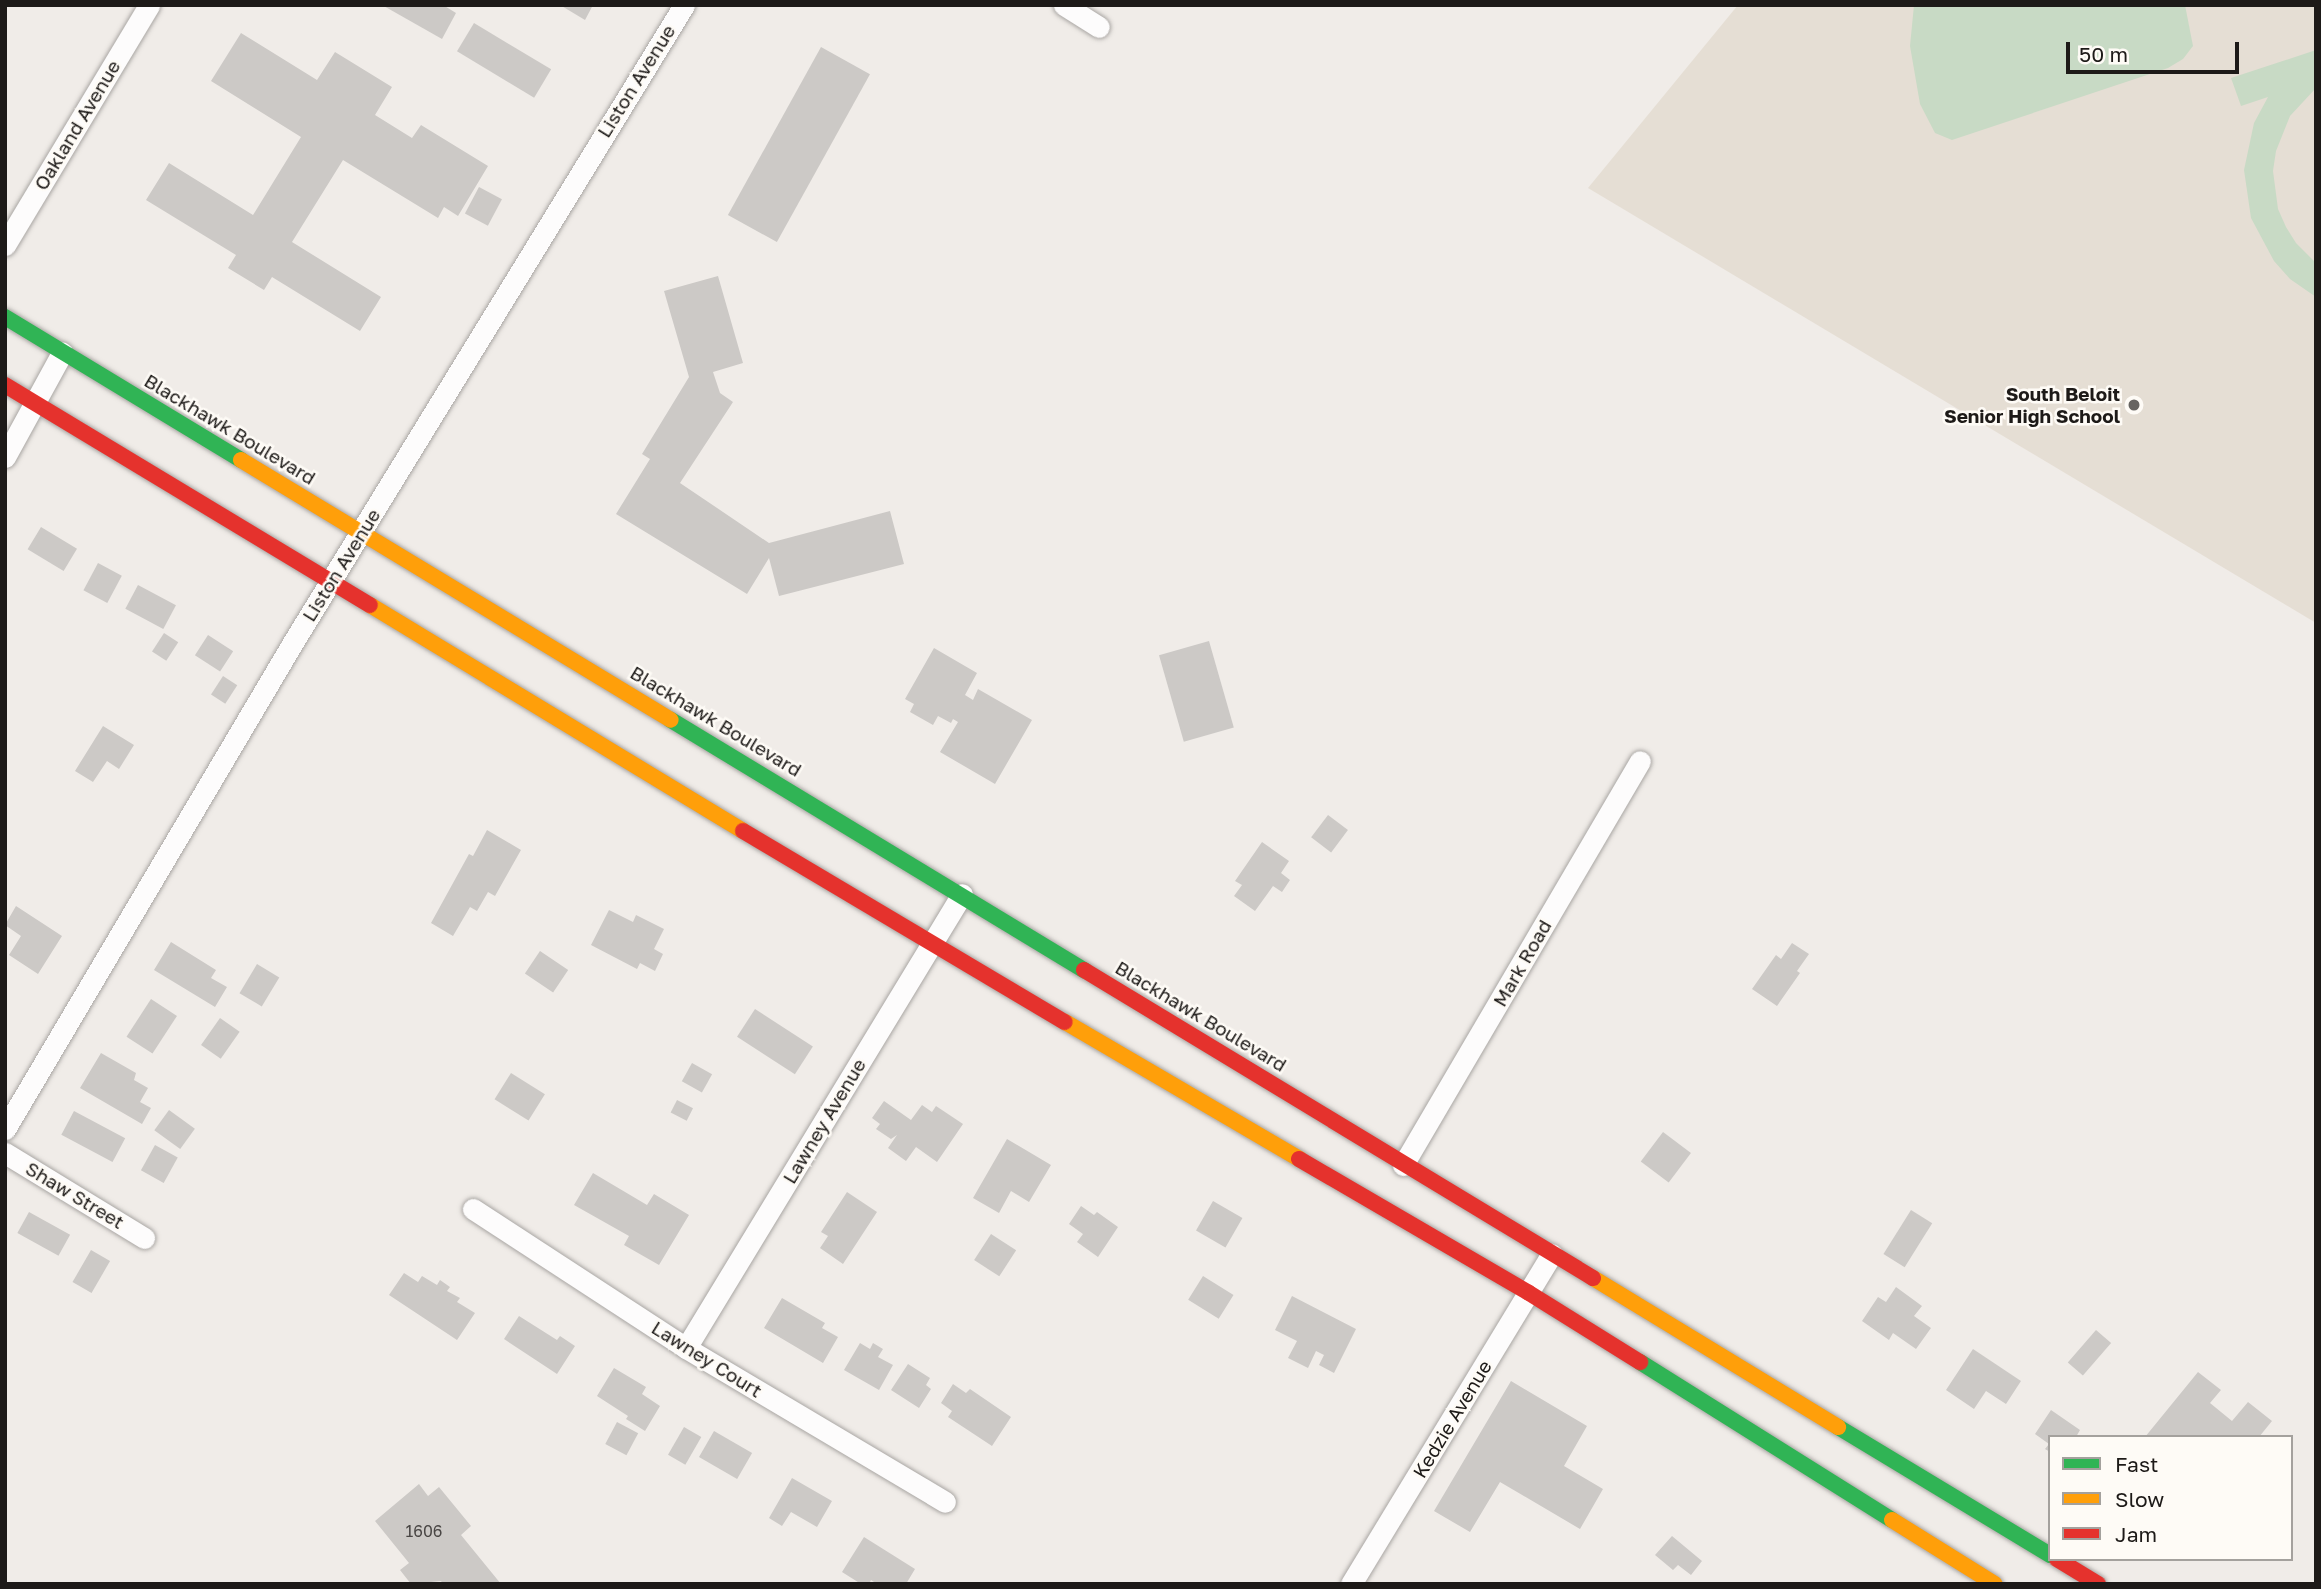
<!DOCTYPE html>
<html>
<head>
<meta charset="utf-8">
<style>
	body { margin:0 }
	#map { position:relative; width:2321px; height:1589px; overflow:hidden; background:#f0ece8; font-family:"Golos Text",sans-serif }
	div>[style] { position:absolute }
	.built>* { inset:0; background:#e5ded4 }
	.green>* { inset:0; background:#c8dac5 }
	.building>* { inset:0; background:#ccc9c6; transform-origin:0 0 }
	.roads { filter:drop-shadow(0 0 2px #a9a6a3) drop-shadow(0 0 2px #a9a6a3) }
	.street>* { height:21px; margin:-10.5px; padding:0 10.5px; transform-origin:10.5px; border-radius:10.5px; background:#fdfcfc }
	.fast>* { height:16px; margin:-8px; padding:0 8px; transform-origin:8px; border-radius:8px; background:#30b455 }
	.slow>* { height:16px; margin:-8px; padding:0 8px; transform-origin:8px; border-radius:8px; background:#ff9f0a }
	.jam>* { height:16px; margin:-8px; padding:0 8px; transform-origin:8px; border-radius:8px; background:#e5322d }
	.dots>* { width:19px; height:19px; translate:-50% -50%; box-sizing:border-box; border:4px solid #fefbf6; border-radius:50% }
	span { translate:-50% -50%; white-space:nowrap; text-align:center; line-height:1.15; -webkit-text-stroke:5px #fefbf6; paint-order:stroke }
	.number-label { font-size:16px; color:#494644 }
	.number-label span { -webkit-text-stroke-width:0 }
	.street-label { font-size:19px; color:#1d1a18 }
	.poi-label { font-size:19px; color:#1d1a18; font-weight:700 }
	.right { translate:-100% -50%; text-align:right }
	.frame { position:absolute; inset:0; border:7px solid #1d1a18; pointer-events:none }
	.legend { position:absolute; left:2048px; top:1435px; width:245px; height:126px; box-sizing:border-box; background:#fefbf6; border:2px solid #a4a19d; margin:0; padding:9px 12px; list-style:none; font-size:21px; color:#1d1a18 }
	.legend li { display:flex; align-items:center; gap:14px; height:35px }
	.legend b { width:35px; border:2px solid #a4a19d }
	.scale { position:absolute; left:2066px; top:42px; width:173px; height:32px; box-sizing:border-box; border:4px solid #1d1a18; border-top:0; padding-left:9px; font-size:21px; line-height:24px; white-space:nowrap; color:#1d1a18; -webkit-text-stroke:5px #fefbf6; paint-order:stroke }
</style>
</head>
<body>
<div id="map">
	<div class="built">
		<div style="clip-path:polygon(1738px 5px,2316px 5px,2316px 623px,1588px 188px)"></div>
	</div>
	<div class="green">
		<div style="clip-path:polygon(1914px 5px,2185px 5px,2193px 46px,2183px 59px,2168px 68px,1952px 140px,1935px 133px,1920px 104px,1910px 46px)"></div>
		<div style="clip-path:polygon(2316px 50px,2316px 88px,2290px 116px,2276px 151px,2273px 171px,2278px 209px,2286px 227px,2296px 243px,2316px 263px,2316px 297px,2290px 279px,2274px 261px,2251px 218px,2244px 170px,2254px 123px,2268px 97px,2241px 106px,2231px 78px)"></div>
	</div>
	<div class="building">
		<div style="clip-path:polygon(382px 5px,443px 5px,456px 13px,442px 39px)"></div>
		<div style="clip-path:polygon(560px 5px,593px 5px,585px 20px)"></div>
		<div style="left:474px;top:23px;width:90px;height:33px;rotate:31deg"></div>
		<div style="clip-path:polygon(241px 33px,317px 80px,335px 52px,392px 87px,375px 115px,412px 138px,421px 125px,488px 166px,458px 216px,444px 207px,438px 218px,343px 160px,292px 242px,381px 297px,360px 331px,272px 277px,264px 290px,228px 268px,236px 255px,146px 200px,169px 163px,253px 215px,301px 137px,211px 81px)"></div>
		<div style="left:821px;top:47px;width:56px;height:192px;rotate:29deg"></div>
		<div style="left:479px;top:187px;width:26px;height:30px;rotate:28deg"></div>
		<div style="clip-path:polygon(718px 276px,743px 363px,713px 372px,720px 393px,733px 402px,680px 483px,769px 543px,890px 511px,904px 564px,779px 596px,769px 558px,747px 594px,616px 514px,650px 459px,642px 454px,689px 377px,664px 291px)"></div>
		<div style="left:41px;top:527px;width:42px;height:26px;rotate:31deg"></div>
		<div style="left:98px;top:563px;width:27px;height:31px;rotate:28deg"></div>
		<div style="left:138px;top:585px;width:43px;height:27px;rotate:28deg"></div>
		<div style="left:164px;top:633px;width:17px;height:22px;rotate:33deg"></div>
		<div style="left:208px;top:635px;width:30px;height:24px;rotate:33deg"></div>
		<div style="left:1209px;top:641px;width:90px;height:52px;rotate:74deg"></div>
		<div style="clip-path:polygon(934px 648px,977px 673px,965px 695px,973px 700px,978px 689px,1032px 720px,995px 784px,940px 752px,958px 722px,953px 719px,951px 723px,938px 716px,933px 725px,910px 712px,914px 704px,905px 699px)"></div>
		<div style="left:223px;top:676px;width:17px;height:22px;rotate:33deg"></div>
		<div style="clip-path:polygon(103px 726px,134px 745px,119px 769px,107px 761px,93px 782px,75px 771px)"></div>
		<div style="left:1328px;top:815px;width:25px;height:28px;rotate:37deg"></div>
		<div style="clip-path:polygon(487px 830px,521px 850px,495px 896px,488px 892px,477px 911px,470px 907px,453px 936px,431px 923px,469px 854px,473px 856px)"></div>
		<div style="clip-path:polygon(1262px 842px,1289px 861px,1281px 873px,1290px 880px,1282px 892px,1273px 886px,1255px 911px,1234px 896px,1242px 885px,1235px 881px)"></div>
		<div style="clip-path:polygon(16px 906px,62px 936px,38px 974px,9px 955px,21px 936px,5px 925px)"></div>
		<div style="clip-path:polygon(609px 910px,633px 922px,636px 915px,664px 929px,654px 949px,663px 954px,655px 971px,640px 963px,637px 969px,591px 945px)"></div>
		<div style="clip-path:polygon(171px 942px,216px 970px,211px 978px,227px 987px,215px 1007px,154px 970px)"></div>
		<div style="clip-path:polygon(1792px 943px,1809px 954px,1797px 971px,1800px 973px,1777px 1006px,1752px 989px,1776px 955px,1781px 959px)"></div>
		<div style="left:540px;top:951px;width:34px;height:27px;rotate:34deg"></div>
		<div style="left:257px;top:964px;width:26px;height:34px;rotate:31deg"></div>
		<div style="left:151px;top:999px;width:31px;height:45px;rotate:33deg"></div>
		<div style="left:755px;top:1009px;width:69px;height:33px;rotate:33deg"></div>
		<div style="left:220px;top:1018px;width:24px;height:33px;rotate:35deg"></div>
		<div style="clip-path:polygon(101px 1053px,136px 1073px,134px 1080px,148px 1088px,140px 1102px,151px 1108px,142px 1124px,80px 1088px)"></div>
		<div style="left:692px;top:1063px;width:23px;height:21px;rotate:29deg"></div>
		<div style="left:511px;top:1073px;width:40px;height:31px;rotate:32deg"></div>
		<div style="left:677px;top:1100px;width:18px;height:14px;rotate:27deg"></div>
		<div style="clip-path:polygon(884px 1101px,911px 1120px,922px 1105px,932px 1112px,936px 1106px,963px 1124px,937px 1162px,916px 1147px,906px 1161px,888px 1148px,897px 1135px,891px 1139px,876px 1129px,880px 1124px,872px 1118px)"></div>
		<div style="left:169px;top:1110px;width:32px;height:25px;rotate:36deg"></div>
		<div style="left:74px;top:1111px;width:58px;height:27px;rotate:28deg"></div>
		<div style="left:1663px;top:1132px;width:35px;height:37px;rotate:37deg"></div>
		<div style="clip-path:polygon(1007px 1139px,1051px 1165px,1029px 1202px,1011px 1191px,999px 1213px,973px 1198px)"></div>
		<div style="left:155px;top:1145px;width:26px;height:29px;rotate:29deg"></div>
		<div style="clip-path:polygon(593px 1173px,647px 1205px,654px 1194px,689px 1215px,659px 1265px,624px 1245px,629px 1236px,574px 1205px)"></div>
		<div style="clip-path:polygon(847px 1192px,877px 1212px,843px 1264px,820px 1248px,828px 1236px,821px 1232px)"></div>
		<div style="left:1213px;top:1201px;width:34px;height:34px;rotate:30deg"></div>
		<div style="clip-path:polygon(1081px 1206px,1094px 1215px,1097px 1212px,1118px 1227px,1098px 1257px,1077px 1242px,1083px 1234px,1069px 1224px)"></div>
		<div style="left:1911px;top:1210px;width:25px;height:52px;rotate:32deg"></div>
		<div style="left:29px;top:1212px;width:47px;height:24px;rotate:29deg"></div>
		<div style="left:991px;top:1234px;width:30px;height:31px;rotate:33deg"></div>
		<div style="left:91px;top:1250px;width:22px;height:37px;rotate:30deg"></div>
		<div style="clip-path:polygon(404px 1273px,418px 1282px,422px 1276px,437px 1285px,440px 1280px,450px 1287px,447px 1291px,460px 1298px,457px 1302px,475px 1313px,457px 1340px,389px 1295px)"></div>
		<div style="left:1203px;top:1276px;width:36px;height:28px;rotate:32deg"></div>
		<div style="clip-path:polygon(1896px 1287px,1922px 1306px,1914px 1316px,1931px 1328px,1916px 1349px,1893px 1333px,1889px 1340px,1862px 1321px,1878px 1297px,1886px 1302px)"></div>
		<div style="clip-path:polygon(1292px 1296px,1356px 1329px,1334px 1373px,1319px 1365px,1324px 1355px,1316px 1351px,1308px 1368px,1288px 1358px,1297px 1341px,1275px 1330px)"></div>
		<div style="clip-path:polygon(782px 1298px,825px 1323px,822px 1328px,838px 1337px,823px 1363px,764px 1328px)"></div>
		<div style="clip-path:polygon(519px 1316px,557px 1340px,560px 1336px,575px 1346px,557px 1374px,504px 1339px)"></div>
		<div style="left:2096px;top:1330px;width:20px;height:43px;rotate:41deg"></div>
		<div style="clip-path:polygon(860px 1343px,870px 1349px,873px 1343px,883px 1349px,878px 1357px,893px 1365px,879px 1390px,844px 1370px)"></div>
		<div style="clip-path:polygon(1973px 1349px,2021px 1381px,2006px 1404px,1986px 1391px,1974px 1409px,1946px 1390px)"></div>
		<div style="clip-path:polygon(908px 1364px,930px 1378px,926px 1385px,931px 1389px,919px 1408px,891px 1390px)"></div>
		<div style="clip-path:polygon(614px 1368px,646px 1387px,642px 1394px,660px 1406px,645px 1431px,626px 1419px,628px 1416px,597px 1396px)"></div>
		<div style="clip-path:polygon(2198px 1372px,2221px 1390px,2210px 1403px,2232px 1421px,2248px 1402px,2272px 1421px,2259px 1437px,2145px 1437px)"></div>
		<div style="clip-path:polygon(1511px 1381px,1587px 1426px,1564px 1466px,1603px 1489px,1580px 1529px,1500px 1482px,1470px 1532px,1434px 1511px)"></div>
		<div style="clip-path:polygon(953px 1384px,966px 1393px,970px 1389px,1011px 1417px,992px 1446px,948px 1417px,952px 1411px,941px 1403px)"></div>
		<div style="clip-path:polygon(2051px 1410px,2080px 1430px,2076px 1437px,2050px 1437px,2050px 1452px,2045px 1449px,2049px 1444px,2035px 1434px)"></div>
		<div style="left:617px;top:1422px;width:24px;height:25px;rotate:28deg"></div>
		<div style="left:684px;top:1427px;width:20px;height:32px;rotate:30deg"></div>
		<div style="left:714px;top:1431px;width:44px;height:30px;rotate:30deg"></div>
		<div style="clip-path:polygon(792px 1478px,832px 1501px,817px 1527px,791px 1512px,782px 1526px,769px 1518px)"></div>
		<div style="clip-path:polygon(419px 1484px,428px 1496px,439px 1487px,471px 1526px,461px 1535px,501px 1584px,443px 1584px,441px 1581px,411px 1584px,400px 1570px,409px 1563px,375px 1521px)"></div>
		<div style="clip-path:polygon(1672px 1536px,1702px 1561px,1691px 1575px,1678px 1565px,1673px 1570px,1655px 1555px)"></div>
		<div style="clip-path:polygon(864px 1537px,915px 1569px,906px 1584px,877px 1584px,871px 1580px,869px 1584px,861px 1584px,842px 1572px)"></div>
	</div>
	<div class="roads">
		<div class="street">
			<div style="left:1064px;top:5px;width:41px;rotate:32.2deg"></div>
			<div style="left:5px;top:245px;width:280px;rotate:-59deg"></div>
			<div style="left:5px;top:457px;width:119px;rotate:-61.3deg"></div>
			<div style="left:5px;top:1129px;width:564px;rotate:-59.38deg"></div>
			<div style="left:292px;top:644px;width:750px;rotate:-58.47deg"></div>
			<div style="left:5px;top:1153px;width:163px;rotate:31.4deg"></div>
			<div style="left:1403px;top:1165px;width:468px;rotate:-59.6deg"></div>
			<div style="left:473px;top:1209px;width:254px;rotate:33.1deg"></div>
			<div style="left:686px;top:1348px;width:301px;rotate:30.7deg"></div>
			<div style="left:686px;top:1348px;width:531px;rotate:-58.7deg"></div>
			<div style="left:1351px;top:1584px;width:386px;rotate:-58.7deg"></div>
		</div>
		<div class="fast">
			<div style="left:5px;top:317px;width:276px;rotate:31.2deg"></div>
			<div style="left:671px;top:720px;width:483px;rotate:31.2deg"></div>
			<div style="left:1640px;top:1362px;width:297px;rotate:32.1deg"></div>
			<div style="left:1838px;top:1427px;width:248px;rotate:31.1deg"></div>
		</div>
		<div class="slow">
			<div style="left:241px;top:460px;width:502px;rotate:31.16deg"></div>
			<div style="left:370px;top:605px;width:436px;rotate:31.2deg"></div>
			<div style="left:1065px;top:1022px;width:271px;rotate:30.3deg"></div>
			<div style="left:1593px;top:1278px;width:287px;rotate:31.3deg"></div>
			<div style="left:1892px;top:1520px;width:121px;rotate:31.9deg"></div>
		</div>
		<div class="jam">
			<div style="left:5px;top:385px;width:426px;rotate:31.1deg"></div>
			<div style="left:743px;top:831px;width:374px;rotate:30.7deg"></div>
			<div style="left:1084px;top:970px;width:595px;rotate:31.18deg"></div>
			<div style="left:1299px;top:1159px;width:266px;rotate:30.2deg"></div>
			<div style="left:1529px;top:1293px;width:131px;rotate:31.9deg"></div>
			<div style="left:2057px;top:1559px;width:48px;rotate:31.4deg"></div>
		</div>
	</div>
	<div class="dots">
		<div style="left:2134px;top:405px;background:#676461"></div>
	</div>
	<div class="number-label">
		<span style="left:424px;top:1531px">1606</span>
	</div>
	<div class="street-label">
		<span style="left:636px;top:81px;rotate:-58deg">Liston Avenue</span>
		<span style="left:77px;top:125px;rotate:-59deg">Oakland Avenue</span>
		<span style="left:230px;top:429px;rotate:31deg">Blackhawk Boulevard</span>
		<span style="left:341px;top:565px;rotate:-58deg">Liston Avenue</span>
		<span style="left:716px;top:721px;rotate:31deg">Blackhawk Boulevard</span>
		<span style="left:1522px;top:963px;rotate:-60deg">Mark Road</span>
		<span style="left:1201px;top:1016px;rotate:31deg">Blackhawk Boulevard</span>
		<span style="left:824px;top:1121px;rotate:-59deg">Lawney Avenue</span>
		<span style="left:75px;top:1195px;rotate:31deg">Shaw Street</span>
		<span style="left:707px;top:1359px;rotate:32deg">Lawney Court</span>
		<span style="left:1452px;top:1419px;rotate:-59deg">Kedzie Avenue</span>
	</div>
	<div class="poi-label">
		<span class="right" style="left:2120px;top:405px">South Beloit<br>Senior High School</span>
	</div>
	<div class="frame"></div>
	<ul class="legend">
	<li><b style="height:9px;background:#30b455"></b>Fast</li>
	<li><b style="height:9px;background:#ff9f0a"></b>Slow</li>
	<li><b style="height:9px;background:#e5322d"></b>Jam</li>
	</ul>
	<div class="scale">50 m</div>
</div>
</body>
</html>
